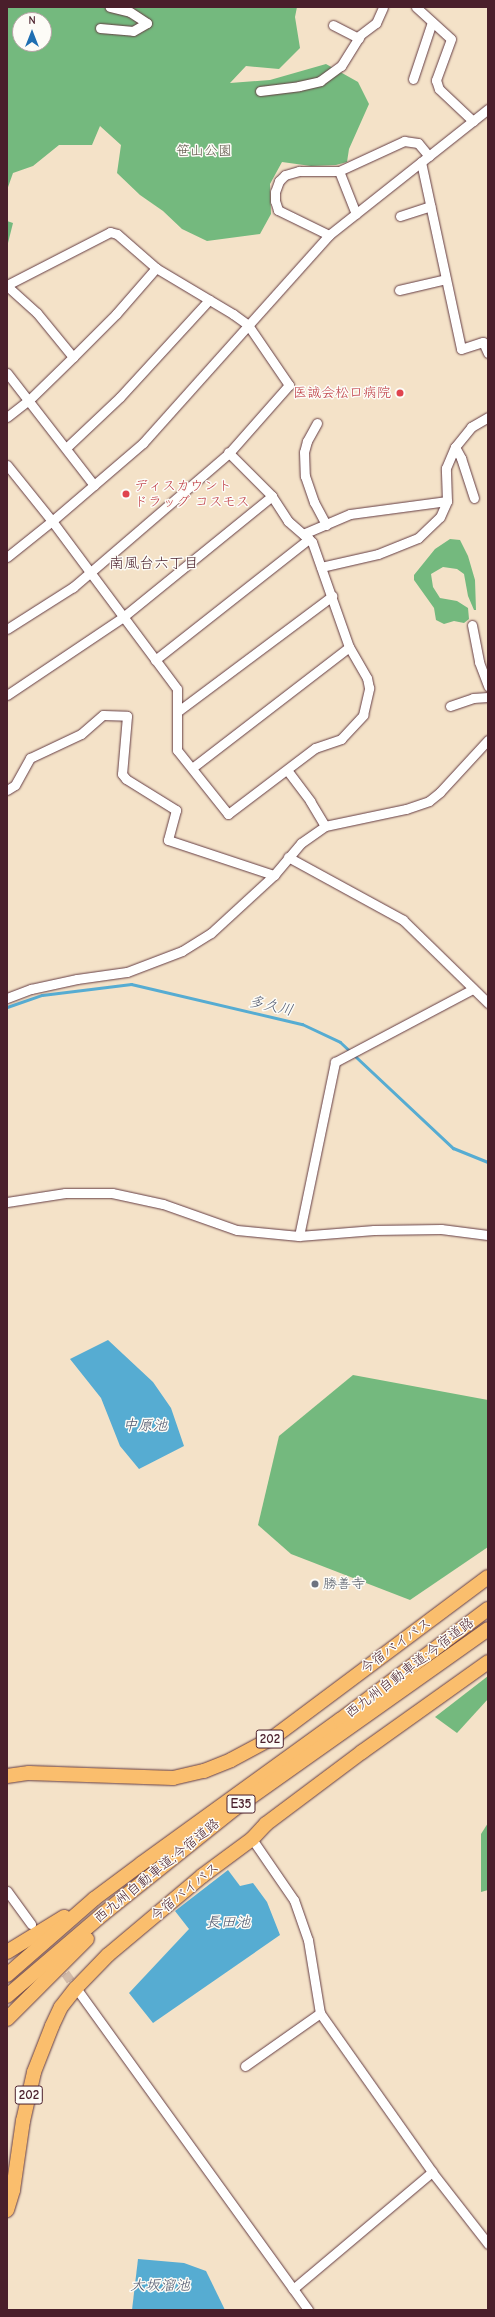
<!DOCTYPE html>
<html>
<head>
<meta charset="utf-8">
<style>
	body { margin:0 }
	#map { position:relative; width:495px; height:2317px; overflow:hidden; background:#f4e2c8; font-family:"Comic Neue","Klee One",sans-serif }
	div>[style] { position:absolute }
	.forest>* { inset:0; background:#74b97e }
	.water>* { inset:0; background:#56acd2 }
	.stream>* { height:3px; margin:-1.5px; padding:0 1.5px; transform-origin:1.5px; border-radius:1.5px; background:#56acd2 }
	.minor-tunnel>* { height:9px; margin-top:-4.5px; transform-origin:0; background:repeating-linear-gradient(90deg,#d2bba9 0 9px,transparent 0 13.5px) }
	.roads { filter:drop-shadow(0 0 1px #643c43) drop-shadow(0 0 1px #643c43) }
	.minor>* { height:9px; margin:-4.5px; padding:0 4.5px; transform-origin:4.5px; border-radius:4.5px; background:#fff }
	.highway>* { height:14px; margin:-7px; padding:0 7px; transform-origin:7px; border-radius:7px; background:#fabe6d }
	.dots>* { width:11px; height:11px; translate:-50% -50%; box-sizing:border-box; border:2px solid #fdfcf7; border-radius:50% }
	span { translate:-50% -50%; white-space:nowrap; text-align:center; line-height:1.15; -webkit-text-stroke:3px #fdfcf7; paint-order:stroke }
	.shield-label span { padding:1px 3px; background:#fdfcf7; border:1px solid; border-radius:3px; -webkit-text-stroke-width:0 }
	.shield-label { font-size:13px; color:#4a1f2b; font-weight:700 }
	.park-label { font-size:14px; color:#5f574a }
	.health-label { font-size:14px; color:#be3a42 }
	.right { translate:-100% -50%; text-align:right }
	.left { translate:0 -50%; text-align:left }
	.worship-label { font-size:14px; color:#5b616d }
	.street-label { font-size:14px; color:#4a1f2b }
	.neighbourhood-label { font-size:15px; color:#4a1f2b }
	.water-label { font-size:15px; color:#4f576e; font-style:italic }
	.frame { position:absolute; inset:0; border:8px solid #4a1f2b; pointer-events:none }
	.north { position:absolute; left:12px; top:12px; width:40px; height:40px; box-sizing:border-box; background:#fdfcf7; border:1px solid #b5a4a5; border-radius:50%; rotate:0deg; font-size:11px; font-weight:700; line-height:16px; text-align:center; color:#4a1f2b }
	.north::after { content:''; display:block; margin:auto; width:14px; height:18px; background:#1f6fb2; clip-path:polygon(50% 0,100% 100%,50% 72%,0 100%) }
</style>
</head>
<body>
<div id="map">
	<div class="forest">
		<div style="clip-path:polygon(evenodd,7px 7px,297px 7px,295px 17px,300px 48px,279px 69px,246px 66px,230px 83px,270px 80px,326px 64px,358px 82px,369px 104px,349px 149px,347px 162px,336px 165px,311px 166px,282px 162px,270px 184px,271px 214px,260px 234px,207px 241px,182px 229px,163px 211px,140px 195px,117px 173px,121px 145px,100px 126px,92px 145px,59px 145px,33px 166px,13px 173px,7px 190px,7px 7px,20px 20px,44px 20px,44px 44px,20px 44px,20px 20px)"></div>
		<div style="clip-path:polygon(7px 221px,13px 223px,8px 243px,7px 242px)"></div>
		<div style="clip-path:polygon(450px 539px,460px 540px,468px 556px,475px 580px,476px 610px,474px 610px,468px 596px,464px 574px,457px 569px,443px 567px,431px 574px,433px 587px,440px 598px,457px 601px,468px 608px,469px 619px,464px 623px,454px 621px,444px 624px,436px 620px,434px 608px,414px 580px,414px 575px,435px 549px)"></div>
		<div style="clip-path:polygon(353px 1375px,488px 1400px,488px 1547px,410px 1600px,291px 1554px,258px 1525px,279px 1436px)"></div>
		<div style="clip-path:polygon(488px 1676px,488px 1699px,457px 1733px,435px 1717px)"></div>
		<div style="clip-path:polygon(488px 1823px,488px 1890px,481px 1892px,481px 1834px)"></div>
	</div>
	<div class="water">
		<div style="clip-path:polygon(108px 1340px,153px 1382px,171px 1408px,184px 1446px,139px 1469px,120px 1446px,101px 1398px,70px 1359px)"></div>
		<div style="clip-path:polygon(228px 1870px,240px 1886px,253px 1883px,267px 1902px,280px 1935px,153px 2023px,129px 1993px,189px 1929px,175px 1911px)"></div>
		<div style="clip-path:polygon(138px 2259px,184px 2263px,206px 2271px,225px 2310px,132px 2310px)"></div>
	</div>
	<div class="stream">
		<div style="left:7px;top:1007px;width:37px;rotate:-19deg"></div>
		<div style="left:42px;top:995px;width:90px;rotate:-7deg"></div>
		<div style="left:131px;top:984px;width:176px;rotate:13.2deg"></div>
		<div style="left:302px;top:1024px;width:42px;rotate:25.3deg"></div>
		<div style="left:340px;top:1042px;width:155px;rotate:43.2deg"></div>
		<div style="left:453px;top:1148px;width:38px;rotate:22deg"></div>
	</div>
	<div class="minor-tunnel">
		<div style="left:42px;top:1940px;width:59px;rotate:54.7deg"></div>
	</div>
	<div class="roads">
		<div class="minor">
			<div style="left:416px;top:7px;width:47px;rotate:42.4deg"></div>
			<div style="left:451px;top:39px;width:44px;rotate:110.1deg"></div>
			<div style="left:436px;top:80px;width:9px;rotate:72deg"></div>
			<div style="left:439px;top:89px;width:47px;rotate:43.3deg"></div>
			<div style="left:333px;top:25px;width:29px;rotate:27deg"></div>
			<div style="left:100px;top:28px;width:33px;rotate:5deg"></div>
			<div style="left:133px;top:31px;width:16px;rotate:-30deg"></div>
			<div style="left:147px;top:23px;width:20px;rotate:-147deg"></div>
			<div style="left:130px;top:12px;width:21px;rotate:-166deg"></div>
			<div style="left:413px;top:79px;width:60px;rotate:-71.6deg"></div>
			<div style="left:260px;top:91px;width:39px;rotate:-7deg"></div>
			<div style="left:299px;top:86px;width:22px;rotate:-13deg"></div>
			<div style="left:320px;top:81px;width:26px;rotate:-36deg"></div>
			<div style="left:341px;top:66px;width:36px;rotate:-58deg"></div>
			<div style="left:360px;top:35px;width:20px;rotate:-37deg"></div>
			<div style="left:376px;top:23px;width:17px;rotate:-66deg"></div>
			<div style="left:421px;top:162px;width:191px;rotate:77.9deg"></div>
			<div style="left:461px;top:349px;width:23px;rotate:-18deg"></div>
			<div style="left:483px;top:342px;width:12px;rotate:66deg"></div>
			<div style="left:339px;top:171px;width:46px;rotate:68.4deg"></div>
			<div style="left:400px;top:216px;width:32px;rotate:-18deg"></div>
			<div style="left:329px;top:235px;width:57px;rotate:-153.9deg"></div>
			<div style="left:278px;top:210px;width:9px;rotate:-108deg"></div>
			<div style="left:275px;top:201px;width:9px;rotate:-90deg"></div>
			<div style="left:275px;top:192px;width:12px;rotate:-70deg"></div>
			<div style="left:279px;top:181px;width:8px;rotate:-45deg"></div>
			<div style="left:285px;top:175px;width:15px;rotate:-16deg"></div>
			<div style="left:299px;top:171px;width:40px"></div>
			<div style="left:339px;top:171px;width:72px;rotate:-24.8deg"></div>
			<div style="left:404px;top:141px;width:14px;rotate:8deg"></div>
			<div style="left:418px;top:143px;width:17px;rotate:50deg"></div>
			<div style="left:7px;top:285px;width:116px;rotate:-27.2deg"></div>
			<div style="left:110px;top:232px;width:7px;rotate:16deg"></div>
			<div style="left:117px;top:234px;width:52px;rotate:41.1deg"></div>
			<div style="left:156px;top:268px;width:90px;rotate:30.9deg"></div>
			<div style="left:233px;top:314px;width:19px;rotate:36deg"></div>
			<div style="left:248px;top:325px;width:73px;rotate:55.7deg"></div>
			<div style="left:289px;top:385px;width:91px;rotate:131.4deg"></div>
			<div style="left:229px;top:453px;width:206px;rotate:139.3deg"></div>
			<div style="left:73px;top:587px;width:78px;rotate:147.5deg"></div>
			<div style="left:7px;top:286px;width:40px;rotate:42deg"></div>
			<div style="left:37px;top:313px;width:57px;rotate:50.7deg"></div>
			<div style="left:399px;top:290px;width:48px;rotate:-13.2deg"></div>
			<div style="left:7px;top:373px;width:142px;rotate:52.2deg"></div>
			<div style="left:7px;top:417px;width:28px;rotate:-38deg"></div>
			<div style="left:29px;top:400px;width:62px;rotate:-44.3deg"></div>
			<div style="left:73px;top:357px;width:61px;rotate:-45deg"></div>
			<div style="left:116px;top:314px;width:61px;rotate:-49deg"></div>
			<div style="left:317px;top:423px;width:21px;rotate:119deg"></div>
			<div style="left:307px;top:441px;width:11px;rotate:105deg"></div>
			<div style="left:304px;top:452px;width:24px;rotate:88deg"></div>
			<div style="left:305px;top:476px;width:28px;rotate:71deg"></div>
			<div style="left:314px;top:502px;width:26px;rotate:62deg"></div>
			<div style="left:455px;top:447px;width:13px;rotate:61deg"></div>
			<div style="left:461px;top:458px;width:42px;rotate:72deg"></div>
			<div style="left:66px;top:448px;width:74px;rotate:-43.4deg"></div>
			<div style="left:120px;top:397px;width:132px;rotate:-47.5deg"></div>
			<div style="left:7px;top:465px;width:72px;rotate:51.2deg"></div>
			<div style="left:52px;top:521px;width:209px;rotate:53.3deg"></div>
			<div style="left:177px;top:689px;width:61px;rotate:90deg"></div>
			<div style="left:177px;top:750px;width:82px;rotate:51.4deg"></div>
			<div style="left:228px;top:814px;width:109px;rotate:-37.2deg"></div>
			<div style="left:315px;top:748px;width:28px;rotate:-19deg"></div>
			<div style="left:341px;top:739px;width:33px;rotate:-47deg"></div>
			<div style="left:363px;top:715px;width:28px;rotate:-77deg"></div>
			<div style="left:369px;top:688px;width:10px;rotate:-101deg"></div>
			<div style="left:367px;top:678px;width:36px;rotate:-120deg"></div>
			<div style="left:349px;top:647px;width:111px;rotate:-109.4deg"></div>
			<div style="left:312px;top:542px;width:32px;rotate:-139deg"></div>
			<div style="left:288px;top:521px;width:30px;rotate:-123deg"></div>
			<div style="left:272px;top:496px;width:62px;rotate:-135deg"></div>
			<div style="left:303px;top:534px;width:51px;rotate:-23.1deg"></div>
			<div style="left:350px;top:514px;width:98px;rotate:-7.6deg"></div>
			<div style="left:7px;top:557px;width:58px;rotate:-38.7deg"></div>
			<div style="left:52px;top:521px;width:120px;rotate:-40.6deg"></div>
			<div style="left:143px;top:443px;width:279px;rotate:-48.2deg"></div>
			<div style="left:329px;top:235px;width:203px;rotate:-38.4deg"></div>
			<div style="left:321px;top:567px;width:58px;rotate:-12.8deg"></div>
			<div style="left:378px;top:554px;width:43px;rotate:-21.8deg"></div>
			<div style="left:418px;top:538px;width:30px;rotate:-44deg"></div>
			<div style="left:440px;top:517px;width:17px;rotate:-66deg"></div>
			<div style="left:447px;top:501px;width:33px;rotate:-92deg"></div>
			<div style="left:446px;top:468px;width:23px;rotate:-67deg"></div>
			<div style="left:455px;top:447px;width:26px;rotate:-51deg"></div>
			<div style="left:471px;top:427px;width:20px;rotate:-30deg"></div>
			<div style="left:472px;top:625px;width:38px;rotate:79deg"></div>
			<div style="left:479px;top:662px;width:26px;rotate:69deg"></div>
			<div style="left:155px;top:660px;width:196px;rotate:-38.2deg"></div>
			<div style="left:7px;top:695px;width:140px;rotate:-33.9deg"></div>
			<div style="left:123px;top:617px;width:192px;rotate:-39.1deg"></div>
			<div style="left:450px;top:706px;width:24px;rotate:-19deg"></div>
			<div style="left:473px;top:698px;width:15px;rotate:-4deg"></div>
			<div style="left:177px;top:712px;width:194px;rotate:-36.8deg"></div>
			<div style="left:192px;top:768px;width:198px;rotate:-37.6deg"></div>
			<div style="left:287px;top:770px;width:39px;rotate:53deg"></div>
			<div style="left:310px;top:801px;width:29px;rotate:59deg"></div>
			<div style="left:7px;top:790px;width:9px;rotate:-32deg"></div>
			<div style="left:15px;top:785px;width:31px;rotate:-61deg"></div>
			<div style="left:30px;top:758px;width:56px;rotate:-25.2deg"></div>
			<div style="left:81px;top:734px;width:29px;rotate:-41deg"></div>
			<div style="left:103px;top:715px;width:24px;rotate:2deg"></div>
			<div style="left:127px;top:716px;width:58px;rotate:94.9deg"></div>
			<div style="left:122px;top:774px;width:6px;rotate:51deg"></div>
			<div style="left:126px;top:779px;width:59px;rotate:31.8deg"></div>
			<div style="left:176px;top:810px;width:31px;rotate:105deg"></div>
			<div style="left:168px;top:840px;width:112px;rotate:18.3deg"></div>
			<div style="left:274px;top:875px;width:42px;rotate:-49.8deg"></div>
			<div style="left:301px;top:843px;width:29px;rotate:-35deg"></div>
			<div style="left:325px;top:826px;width:83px;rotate:-11.9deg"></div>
			<div style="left:406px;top:809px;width:24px;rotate:-19deg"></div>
			<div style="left:429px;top:801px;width:14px;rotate:-39deg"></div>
			<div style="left:440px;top:792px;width:71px;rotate:-47.3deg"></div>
			<div style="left:288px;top:857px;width:131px;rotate:28.7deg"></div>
			<div style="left:403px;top:920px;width:119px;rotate:44.3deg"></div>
			<div style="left:7px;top:998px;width:26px;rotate:-21deg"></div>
			<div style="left:31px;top:989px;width:47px;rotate:-12.3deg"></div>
			<div style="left:77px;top:979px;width:50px;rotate:-8deg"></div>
			<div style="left:127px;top:972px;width:59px;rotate:-20.9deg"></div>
			<div style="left:182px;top:951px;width:34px;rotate:-32deg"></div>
			<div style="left:211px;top:933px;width:86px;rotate:-42.6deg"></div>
			<div style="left:7px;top:1202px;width:59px;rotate:-8.8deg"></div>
			<div style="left:65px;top:1193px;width:47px"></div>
			<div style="left:112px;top:1193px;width:52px;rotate:12.2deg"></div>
			<div style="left:163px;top:1204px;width:78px;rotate:19.4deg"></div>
			<div style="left:237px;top:1230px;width:62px;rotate:5.5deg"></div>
			<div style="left:299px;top:1236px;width:75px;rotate:-4.6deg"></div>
			<div style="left:374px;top:1230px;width:67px;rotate:-0.9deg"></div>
			<div style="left:441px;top:1229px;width:47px;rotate:7.3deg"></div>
			<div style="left:299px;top:1236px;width:178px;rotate:-78.3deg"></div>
			<div style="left:335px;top:1062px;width:156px;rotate:-27.9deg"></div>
			<div style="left:252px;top:1839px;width:74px;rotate:55.5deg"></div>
			<div style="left:294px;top:1900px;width:42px;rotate:70.7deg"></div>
			<div style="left:308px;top:1940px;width:74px;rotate:80.7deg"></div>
			<div style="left:320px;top:2013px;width:194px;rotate:54.8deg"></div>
			<div style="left:432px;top:2172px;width:91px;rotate:52.1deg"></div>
			<div style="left:7px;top:1891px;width:41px;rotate:54deg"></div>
			<div style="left:76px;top:1988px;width:397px;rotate:54.2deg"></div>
			<div style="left:245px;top:2066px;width:92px;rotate:-35.2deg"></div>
			<div style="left:293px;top:2289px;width:182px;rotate:-40.1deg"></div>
		</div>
		<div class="highway">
			<div style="left:7px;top:1776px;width:22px;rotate:-8deg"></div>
			<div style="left:29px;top:1773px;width:144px;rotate:2deg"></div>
			<div style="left:173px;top:1778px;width:32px;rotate:-13deg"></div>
			<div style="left:204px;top:1771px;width:29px;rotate:-22deg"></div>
			<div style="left:231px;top:1760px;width:49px;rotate:-28.1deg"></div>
			<div style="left:274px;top:1737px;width:267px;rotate:-36.8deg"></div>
			<div style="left:7px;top:1952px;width:67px;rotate:-31.6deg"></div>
			<div style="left:7px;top:1975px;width:116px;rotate:-41.1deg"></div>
			<div style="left:94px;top:1899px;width:59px;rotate:-36.7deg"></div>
			<div style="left:141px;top:1864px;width:246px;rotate:-35.9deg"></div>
			<div style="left:340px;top:1720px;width:185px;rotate:-36.9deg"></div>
			<div style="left:7px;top:1996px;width:126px;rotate:-40.5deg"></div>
			<div style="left:103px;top:1914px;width:168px;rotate:-38.7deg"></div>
			<div style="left:234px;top:1809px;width:311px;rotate:-35.3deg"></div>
			<div style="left:7px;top:2019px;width:113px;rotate:-45deg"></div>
			<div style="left:7px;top:2210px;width:21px;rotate:-73deg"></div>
			<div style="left:13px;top:2190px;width:70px;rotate:-81.8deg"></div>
			<div style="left:23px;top:2121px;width:50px;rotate:-77.3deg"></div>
			<div style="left:34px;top:2072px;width:49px;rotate:-68.6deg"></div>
			<div style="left:52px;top:2026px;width:21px;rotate:-65deg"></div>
			<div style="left:61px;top:2007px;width:24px;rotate:-52deg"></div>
			<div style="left:76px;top:1988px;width:46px;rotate:-45.9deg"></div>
			<div style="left:108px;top:1955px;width:123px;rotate:-40deg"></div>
			<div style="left:202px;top:1876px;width:62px;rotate:-36.5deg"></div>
			<div style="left:252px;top:1839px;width:21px;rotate:-47deg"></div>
			<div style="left:266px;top:1824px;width:120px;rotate:-36.9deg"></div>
			<div style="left:362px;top:1752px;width:155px;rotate:-35.5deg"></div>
		</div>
	</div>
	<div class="dots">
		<div style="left:400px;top:393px;background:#e0444e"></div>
		<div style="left:126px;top:494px;background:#e0444e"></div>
		<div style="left:315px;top:1584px;background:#6b7280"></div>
	</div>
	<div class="shield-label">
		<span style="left:270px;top:1739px">202</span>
		<span style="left:241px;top:1804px">E35</span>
		<span style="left:29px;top:2095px">202</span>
	</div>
	<div class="park-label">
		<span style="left:204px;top:151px">笹山公園</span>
	</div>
	<div class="health-label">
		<span class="right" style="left:391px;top:393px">医誠会松口病院</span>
		<span class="left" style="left:134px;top:494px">ディスカウント<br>ドラッグ コスモス</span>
	</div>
	<div class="worship-label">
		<span class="left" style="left:323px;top:1584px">勝善寺</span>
	</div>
	<div class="street-label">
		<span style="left:396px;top:1646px;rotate:-36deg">今宿バイパス</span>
		<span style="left:410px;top:1668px;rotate:-37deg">西九州自動車道;今宿道路</span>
		<span style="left:157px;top:1871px;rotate:-39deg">西九州自動車道;今宿道路</span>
		<span style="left:185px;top:1892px;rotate:-39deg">今宿バイパス</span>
	</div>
	<div class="neighbourhood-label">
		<span style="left:154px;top:564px">南風台六丁目</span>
	</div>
	<div class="water-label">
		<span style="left:271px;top:1006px;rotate:13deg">多久川</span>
		<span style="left:145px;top:1426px">中原池</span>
		<span style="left:228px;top:1923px">長田池</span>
		<span style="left:160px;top:2286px">大坂溜池</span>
	</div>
	<div class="frame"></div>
	<div class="north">N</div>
</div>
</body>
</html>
